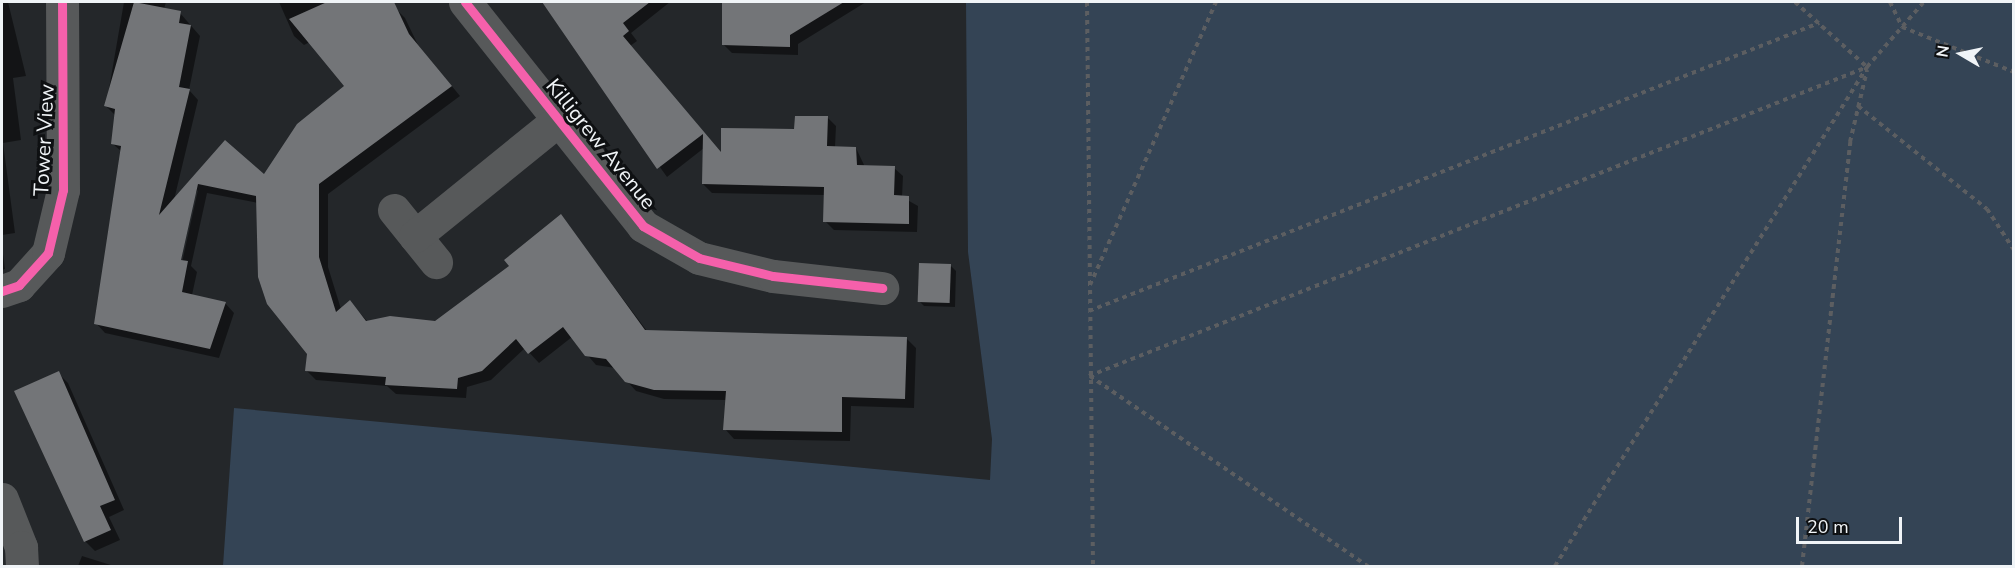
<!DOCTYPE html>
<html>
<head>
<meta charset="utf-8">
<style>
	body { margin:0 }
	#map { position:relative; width:2015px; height:568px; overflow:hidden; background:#24272a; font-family:"Nunito Sans",sans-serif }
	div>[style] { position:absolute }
	.green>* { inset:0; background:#344455 }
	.shadow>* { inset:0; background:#0007 }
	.building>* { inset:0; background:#737578; transform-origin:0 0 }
	.path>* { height:4px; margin-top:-2px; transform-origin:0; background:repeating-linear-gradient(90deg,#5c5e61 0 4.5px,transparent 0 9px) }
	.minor>* { height:33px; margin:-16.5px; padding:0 16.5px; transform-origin:16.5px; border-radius:16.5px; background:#57595a }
	.cycleway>* { height:9px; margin:-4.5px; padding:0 4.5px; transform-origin:4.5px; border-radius:4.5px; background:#f560ab }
	span { translate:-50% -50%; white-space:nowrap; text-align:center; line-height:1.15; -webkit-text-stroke:6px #0e1012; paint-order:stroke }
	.street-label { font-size:21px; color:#f0f4f7 }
	.frame { position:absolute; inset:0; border:3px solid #f0f4f7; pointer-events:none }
	.north { position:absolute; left:1931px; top:24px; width:60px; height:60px; -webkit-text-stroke:4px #0e1012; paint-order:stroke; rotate:279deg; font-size:16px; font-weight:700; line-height:24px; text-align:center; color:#f0f4f7 }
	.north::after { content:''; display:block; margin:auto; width:21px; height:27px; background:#f0f4f7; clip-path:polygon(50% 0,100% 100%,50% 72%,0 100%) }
	.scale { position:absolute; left:1796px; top:517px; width:106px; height:27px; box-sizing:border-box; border:3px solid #f0f4f7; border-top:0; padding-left:8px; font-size:18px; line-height:21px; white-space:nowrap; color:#f0f4f7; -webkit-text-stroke:4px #0e1012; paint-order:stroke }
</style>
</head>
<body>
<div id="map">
	<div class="green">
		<div style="clip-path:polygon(966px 2px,2013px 2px,2013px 566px,223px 566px,234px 408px,990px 480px,992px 439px,968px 252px)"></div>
	</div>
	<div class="shadow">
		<div style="clip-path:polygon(2px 2px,8px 2px,26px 76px,13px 78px,21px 140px,3px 143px,15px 233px,2px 235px)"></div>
		<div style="clip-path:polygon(evenodd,120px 2px,166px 2px,164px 9px,180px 13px,200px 36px,189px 90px,198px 100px,174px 200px,225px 142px,265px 177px,346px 87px,310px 42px,304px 45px,294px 36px,279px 2px,389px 2px,405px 18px,418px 45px,460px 96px,328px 194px,328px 267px,341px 309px,350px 302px,368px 322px,436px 323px,511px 266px,561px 216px,647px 331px,907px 339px,916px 348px,914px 408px,851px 406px,850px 441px,734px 439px,725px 429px,726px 400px,664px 399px,636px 391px,615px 368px,596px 365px,572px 337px,539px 363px,525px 348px,491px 380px,467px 387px,466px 398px,396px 394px,387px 386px,316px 380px,306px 370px,308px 354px,258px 203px,207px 193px,191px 266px,197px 272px,192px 295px,225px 303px,234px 313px,219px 358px,105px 333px,96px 323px,122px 152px,113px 144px,115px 115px,106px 106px,124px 2px,120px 2px,198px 190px,181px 267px,178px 267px,194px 195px,198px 190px)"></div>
		<div style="clip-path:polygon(542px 2px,670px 2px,631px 33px,637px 41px,630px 46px,722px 154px,827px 117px,836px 126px,835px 147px,856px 148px,865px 167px,894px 168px,903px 176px,902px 197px,918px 206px,917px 232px,834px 230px,825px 221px,825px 195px,712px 193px,703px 184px,704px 148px,667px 177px)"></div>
		<div style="clip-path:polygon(724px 2px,866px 2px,798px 44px,798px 55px,732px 53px,723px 44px)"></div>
		<div style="clip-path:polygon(2px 247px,5px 269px,2px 270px)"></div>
		<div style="clip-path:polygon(951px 266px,956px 271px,955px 307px,924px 306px,919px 301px)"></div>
		<div style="clip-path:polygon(58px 373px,68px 383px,124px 510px,109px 517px,120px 540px,95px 551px,85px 541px)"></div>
		<div style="clip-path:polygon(82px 556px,114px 566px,78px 566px)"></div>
	</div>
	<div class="building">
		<div style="clip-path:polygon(134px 2px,181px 11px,179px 23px,191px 25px,179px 87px,190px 89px,159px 215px,225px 140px,264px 174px,297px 124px,344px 86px,289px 19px,327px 2px,394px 2px,409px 34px,452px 86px,319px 184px,319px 257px,336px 312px,350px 300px,366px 321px,390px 316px,435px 321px,509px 266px,504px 260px,561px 214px,645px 330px,907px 337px,905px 399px,842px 397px,842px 432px,723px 430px,726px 391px,654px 390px,625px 382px,606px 359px,585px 356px,563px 327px,528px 354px,516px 339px,482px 371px,458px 378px,457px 389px,385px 385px,386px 377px,305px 371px,307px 354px,267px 304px,258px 277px,256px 196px,198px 184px,181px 260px,188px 261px,182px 292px,226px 302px,210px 349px,94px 324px,121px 146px,111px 144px,115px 109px,104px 106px)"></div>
		<div style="clip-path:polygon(542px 2px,650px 2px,623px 23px,629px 31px,623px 36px,721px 152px,721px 128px,794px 129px,795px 116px,828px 116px,827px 146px,856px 147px,857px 165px,895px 166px,894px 195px,909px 196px,909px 224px,823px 222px,824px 187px,702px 184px,703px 134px,657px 169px)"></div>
		<div style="clip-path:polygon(722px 2px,844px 2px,790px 35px,790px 47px,722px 45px)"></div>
		<div style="left:919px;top:263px;width:32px;height:39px;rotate:2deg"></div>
		<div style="clip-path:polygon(59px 371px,115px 500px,100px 506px,111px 530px,84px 542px,14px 391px)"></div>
	</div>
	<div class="path">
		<div style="left:1087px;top:2px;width:564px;rotate:89.39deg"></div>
		<div style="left:1795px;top:2px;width:97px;rotate:42.1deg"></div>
		<div style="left:1890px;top:2px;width:28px;rotate:64deg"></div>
		<div style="left:1902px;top:27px;width:121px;rotate:21.9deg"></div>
		<div style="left:1858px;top:106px;width:165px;rotate:38.6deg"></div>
		<div style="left:1987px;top:209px;width:49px;rotate:56.6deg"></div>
		<div style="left:1090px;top:285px;width:310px;rotate:-66deg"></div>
		<div style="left:1089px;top:311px;width:785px;rotate:-21.53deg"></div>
		<div style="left:1089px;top:376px;width:837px;rotate:-21.66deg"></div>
		<div style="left:1090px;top:376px;width:337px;rotate:34.4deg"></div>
		<div style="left:1555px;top:566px;width:589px;rotate:-57.98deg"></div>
		<div style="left:1867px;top:67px;width:86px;rotate:-48.8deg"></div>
		<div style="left:1802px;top:566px;width:427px;rotate:-83.5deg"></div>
		<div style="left:1850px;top:142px;width:74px;rotate:-76.7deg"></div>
	</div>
	<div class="minor">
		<div style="left:465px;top:2px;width:286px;rotate:51.5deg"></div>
		<div style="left:643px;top:226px;width:64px;rotate:29.7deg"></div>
		<div style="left:699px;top:258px;width:76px;rotate:13.7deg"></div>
		<div style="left:773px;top:276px;width:110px;rotate:6.3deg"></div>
		<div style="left:394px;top:210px;width:67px;rotate:51.1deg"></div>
		<div style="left:415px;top:236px;width:184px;rotate:-39deg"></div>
		<div style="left:2px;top:291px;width:18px;rotate:-19deg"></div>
		<div style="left:19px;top:285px;width:43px;rotate:-47.8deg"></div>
		<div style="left:48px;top:253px;width:65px;rotate:-76.6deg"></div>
		<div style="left:63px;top:190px;width:188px;rotate:-90.3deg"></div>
		<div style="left:2px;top:499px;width:52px;rotate:68.4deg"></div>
		<div style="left:21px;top:547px;width:19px;rotate:87deg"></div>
	</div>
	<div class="cycleway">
		<div style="left:465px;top:2px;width:286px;rotate:51.5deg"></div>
		<div style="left:643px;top:226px;width:64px;rotate:29.7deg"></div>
		<div style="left:699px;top:258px;width:76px;rotate:13.7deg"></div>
		<div style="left:773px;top:276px;width:110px;rotate:6.3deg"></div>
		<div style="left:2px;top:291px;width:18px;rotate:-19deg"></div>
		<div style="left:19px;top:285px;width:43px;rotate:-47.8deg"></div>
		<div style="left:48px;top:253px;width:65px;rotate:-76.6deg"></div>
		<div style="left:63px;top:190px;width:188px;rotate:-90.3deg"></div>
	</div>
	<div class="street-label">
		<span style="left:44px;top:140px;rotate:-87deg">Tower View</span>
		<span style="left:601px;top:144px;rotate:51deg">Killigrew Avenue</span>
	</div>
	<div class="frame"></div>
	<div class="north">N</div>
	<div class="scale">20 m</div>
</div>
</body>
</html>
